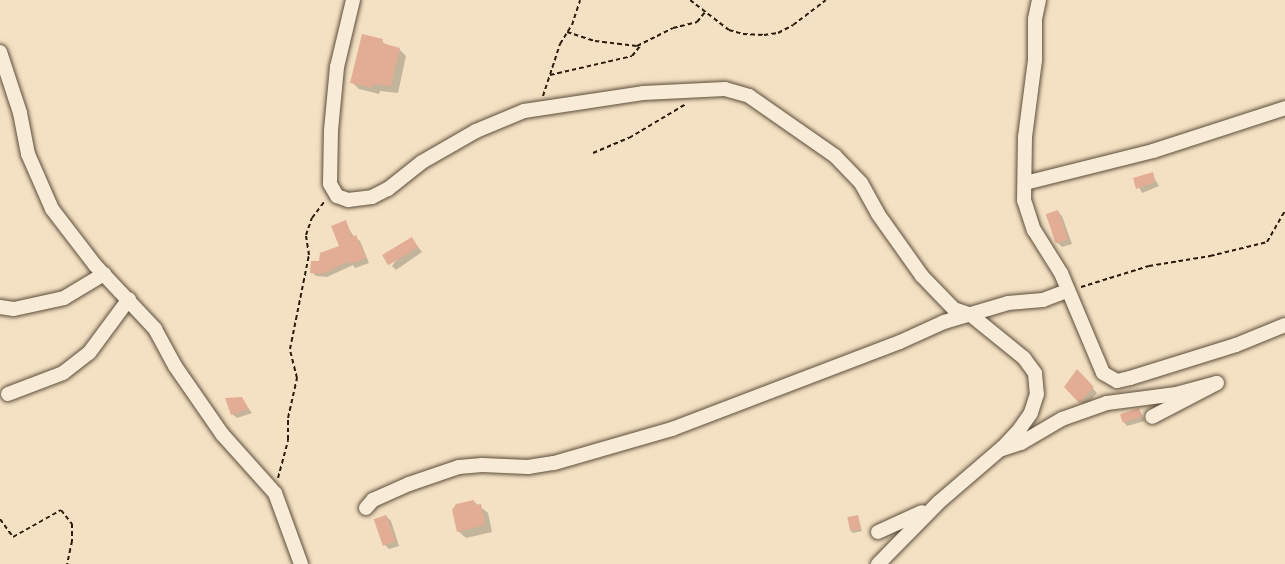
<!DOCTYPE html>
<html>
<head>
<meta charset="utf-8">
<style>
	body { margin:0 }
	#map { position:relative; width:1285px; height:564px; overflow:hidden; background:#f4e1c3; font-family:"IM FELL Double Pica",serif }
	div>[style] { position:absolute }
	.shadow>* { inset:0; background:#0003 }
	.building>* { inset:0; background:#e3ac95; transform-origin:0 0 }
	.path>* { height:2px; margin-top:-1px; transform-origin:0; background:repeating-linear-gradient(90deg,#291c0c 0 4.5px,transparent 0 7.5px) }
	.roads { filter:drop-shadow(0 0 2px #5c4d3a) drop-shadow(0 0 2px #5c4d3a) }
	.minor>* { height:14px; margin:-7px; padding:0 7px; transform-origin:7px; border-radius:7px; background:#f8ecd8 }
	span { translate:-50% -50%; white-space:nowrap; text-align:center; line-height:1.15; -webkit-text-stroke:5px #f8ecd8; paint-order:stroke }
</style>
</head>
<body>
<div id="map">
	<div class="shadow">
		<div style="clip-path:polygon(382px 41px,387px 46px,399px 49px,406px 56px,398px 93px,380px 91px,379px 94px,359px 89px,352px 82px)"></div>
		<div style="clip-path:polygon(1152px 174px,1159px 186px,1142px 193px,1135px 179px)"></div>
		<div style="clip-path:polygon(1058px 212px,1062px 216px,1072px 244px,1062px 247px,1057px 242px)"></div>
		<div style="clip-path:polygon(345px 222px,354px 237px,360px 241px,369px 263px,355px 268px,353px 265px,327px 277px,316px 276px,312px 272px,341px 246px)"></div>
		<div style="clip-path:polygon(412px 239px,422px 252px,396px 270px,392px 266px)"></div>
		<div style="clip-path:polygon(1077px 372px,1097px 393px,1085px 407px,1066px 387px)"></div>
		<div style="clip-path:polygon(241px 399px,252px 413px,237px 418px,232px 414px)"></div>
		<div style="clip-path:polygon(1139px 409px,1145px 421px,1127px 426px,1123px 421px)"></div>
		<div style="clip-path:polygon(473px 501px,488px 513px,492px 532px,466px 538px,458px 531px)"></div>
		<div style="clip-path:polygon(386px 516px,391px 521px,399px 546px,389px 549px,384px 544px)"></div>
		<div style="clip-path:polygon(858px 517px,862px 531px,853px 533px,851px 531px)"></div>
	</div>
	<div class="building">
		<div style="clip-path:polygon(362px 34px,383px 39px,382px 43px,400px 48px,391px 86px,373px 84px,372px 88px,350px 83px)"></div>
		<div style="clip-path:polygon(1153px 172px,1155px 182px,1136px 189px,1133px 178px)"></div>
		<div style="left:1058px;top:210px;width:31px;height:13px;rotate:71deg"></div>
		<div style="clip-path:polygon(346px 220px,352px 237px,356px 235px,366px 258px,350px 264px,349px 261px,322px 274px,310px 273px,311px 261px,319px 261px,320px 253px,339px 246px,331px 226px)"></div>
		<div style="left:412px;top:237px;width:12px;height:35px;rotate:59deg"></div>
		<div style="clip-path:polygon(1077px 369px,1094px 387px,1079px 403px,1064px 387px)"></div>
		<div style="clip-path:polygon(242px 397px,249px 409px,231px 415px,225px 398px)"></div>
		<div style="left:1139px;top:408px;width:9px;height:20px;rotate:72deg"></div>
		<div style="clip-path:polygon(474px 500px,475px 505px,481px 504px,485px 525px,457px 532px,452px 510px,456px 504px)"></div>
		<div style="left:386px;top:515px;width:28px;height:13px;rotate:71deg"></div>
		<div style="left:858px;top:515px;width:14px;height:11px;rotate:78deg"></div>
	</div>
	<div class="path">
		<div style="left:690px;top:0;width:49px;rotate:37.6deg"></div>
		<div style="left:729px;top:30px;width:15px;rotate:16deg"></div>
		<div style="left:743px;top:34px;width:21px;rotate:3deg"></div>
		<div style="left:764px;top:35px;width:14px;rotate:-8deg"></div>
		<div style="left:778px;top:33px;width:17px;rotate:-28deg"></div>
		<div style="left:793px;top:25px;width:41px;rotate:-37.1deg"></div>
		<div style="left:567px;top:32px;width:29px;rotate:18deg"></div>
		<div style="left:595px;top:41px;width:42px;rotate:6.8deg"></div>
		<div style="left:637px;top:46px;width:40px;rotate:-26.6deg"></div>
		<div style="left:673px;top:28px;width:25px;rotate:-14deg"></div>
		<div style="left:697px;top:22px;width:14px;rotate:-51deg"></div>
		<div style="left:550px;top:75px;width:84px;rotate:-13deg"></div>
		<div style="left:632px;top:56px;width:14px;rotate:-51deg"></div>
		<div style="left:543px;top:96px;width:55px;rotate:-71.9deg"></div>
		<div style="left:560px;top:44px;width:22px;rotate:-58deg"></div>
		<div style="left:572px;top:25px;width:26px;rotate:-72deg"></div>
		<div style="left:593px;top:153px;width:39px;rotate:-23deg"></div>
		<div style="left:629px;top:138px;width:66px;rotate:-30.8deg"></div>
		<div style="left:1081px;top:287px;width:71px;rotate:-17.2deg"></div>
		<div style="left:1149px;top:266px;width:62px;rotate:-9.3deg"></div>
		<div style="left:1210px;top:256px;width:59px;rotate:-13.8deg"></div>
		<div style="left:1267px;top:242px;width:36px;rotate:-60deg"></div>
		<div style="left:278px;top:478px;width:39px;rotate:-75deg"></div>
		<div style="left:288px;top:440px;width:22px;rotate:-90deg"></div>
		<div style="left:288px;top:418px;width:41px;rotate:-77.3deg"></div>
		<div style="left:297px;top:378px;width:30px;rotate:-104deg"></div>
		<div style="left:290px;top:349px;width:96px;rotate:-78.6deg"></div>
		<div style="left:309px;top:255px;width:20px;rotate:-99deg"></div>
		<div style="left:306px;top:235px;width:18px;rotate:-71deg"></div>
		<div style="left:312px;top:218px;width:21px;rotate:-53deg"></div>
		<div style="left:0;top:519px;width:22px;rotate:54deg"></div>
		<div style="left:13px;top:537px;width:55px;rotate:-29.4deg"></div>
		<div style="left:61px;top:510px;width:18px;rotate:52deg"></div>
		<div style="left:72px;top:524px;width:17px;rotate:90deg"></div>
		<div style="left:72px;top:541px;width:24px;rotate:102deg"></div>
	</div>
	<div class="roads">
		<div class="minor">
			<div style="left:353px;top:0;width:69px;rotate:103.4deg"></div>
			<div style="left:337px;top:67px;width:64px;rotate:95.4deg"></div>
			<div style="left:331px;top:131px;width:53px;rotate:91.1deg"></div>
			<div style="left:330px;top:184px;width:14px;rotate:60deg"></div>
			<div style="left:337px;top:196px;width:12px;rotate:20deg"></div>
			<div style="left:348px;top:200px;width:24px;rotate:-7deg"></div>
			<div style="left:372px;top:197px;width:18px;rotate:-27deg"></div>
			<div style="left:388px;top:189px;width:43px;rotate:-38.5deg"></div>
			<div style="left:422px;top:162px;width:62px;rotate:-29.9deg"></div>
			<div style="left:476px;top:131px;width:52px;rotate:-22.6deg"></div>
			<div style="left:524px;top:111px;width:120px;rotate:-8.6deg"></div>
			<div style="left:643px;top:93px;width:82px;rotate:-2.8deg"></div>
			<div style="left:725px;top:89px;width:25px;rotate:16deg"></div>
			<div style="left:749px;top:96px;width:105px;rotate:34.9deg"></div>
			<div style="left:835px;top:156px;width:37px;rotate:46deg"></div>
			<div style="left:861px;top:183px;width:35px;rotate:61deg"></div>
			<div style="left:878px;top:214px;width:76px;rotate:54.6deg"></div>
			<div style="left:922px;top:276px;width:46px;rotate:45.9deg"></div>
			<div style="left:954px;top:309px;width:18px;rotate:19deg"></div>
			<div style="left:971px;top:315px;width:68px;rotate:39.1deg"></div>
			<div style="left:1024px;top:358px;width:19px;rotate:54deg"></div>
			<div style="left:1035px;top:373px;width:21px;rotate:85deg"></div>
			<div style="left:1037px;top:394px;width:20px;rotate:108deg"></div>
			<div style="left:1031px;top:413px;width:19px;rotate:125deg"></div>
			<div style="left:1020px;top:429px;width:25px;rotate:133deg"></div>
			<div style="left:1003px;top:447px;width:84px;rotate:139.3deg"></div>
			<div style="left:939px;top:502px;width:87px;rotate:134.5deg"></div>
			<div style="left:1039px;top:0;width:19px;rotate:102deg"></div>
			<div style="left:1035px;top:19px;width:41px;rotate:90deg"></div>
			<div style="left:1035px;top:60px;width:78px;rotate:97.4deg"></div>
			<div style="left:1025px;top:137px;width:63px;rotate:90.9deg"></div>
			<div style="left:1024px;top:200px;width:32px;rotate:72deg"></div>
			<div style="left:1034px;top:230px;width:51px;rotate:57.9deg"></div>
			<div style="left:1061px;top:273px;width:108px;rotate:67.2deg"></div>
			<div style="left:1103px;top:373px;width:16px;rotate:30deg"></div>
			<div style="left:1117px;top:381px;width:13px;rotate:-13deg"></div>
			<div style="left:1130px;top:378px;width:111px;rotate:-17.3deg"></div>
			<div style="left:1236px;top:345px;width:53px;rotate:-22.2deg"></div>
			<div style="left:0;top:52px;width:64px;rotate:71.8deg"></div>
			<div style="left:20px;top:113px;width:42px;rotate:79deg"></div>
			<div style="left:28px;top:154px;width:60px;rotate:66.4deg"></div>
			<div style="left:52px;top:209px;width:71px;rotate:52.5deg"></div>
			<div style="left:95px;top:265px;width:88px;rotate:46.8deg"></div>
			<div style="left:155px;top:329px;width:42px;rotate:61.6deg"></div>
			<div style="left:175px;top:366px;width:83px;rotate:55.3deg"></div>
			<div style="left:222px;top:434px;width:79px;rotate:48.1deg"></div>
			<div style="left:275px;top:493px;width:76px;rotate:69.9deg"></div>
			<div style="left:1025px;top:183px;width:132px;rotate:-14deg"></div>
			<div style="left:1153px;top:151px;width:139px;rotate:-18deg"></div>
			<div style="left:0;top:307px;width:14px;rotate:8deg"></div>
			<div style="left:14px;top:309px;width:51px;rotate:-12.4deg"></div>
			<div style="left:64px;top:298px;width:47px;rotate:-31deg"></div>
			<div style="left:8px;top:394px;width:59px;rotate:-20.9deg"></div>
			<div style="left:63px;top:373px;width:33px;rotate:-38deg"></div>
			<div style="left:89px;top:353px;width:67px;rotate:-53.5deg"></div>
			<div style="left:1002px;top:449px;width:20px;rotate:-18deg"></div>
			<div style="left:1021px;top:443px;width:48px;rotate:-30.3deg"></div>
			<div style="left:1062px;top:419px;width:48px;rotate:-19.6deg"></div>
			<div style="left:1107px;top:403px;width:70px;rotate:-7.4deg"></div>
			<div style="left:1176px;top:394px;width:42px;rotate:-15deg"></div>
			<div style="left:1217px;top:383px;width:73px;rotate:152.4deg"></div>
			<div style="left:366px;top:508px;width:11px;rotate:-49deg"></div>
			<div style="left:373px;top:500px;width:39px;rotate:-24deg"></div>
			<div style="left:409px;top:484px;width:53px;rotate:-18.8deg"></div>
			<div style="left:459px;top:467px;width:23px;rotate:-5deg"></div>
			<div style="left:482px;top:465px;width:46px;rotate:2.5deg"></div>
			<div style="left:528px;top:467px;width:26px;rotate:-9deg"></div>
			<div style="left:554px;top:463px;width:123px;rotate:-16.1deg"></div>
			<div style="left:672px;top:429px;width:244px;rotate:-20.9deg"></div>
			<div style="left:900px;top:342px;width:48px;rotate:-24.4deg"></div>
			<div style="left:944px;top:322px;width:67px;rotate:-16.5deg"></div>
			<div style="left:1008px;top:303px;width:35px;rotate:-5deg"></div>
			<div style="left:1043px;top:300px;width:26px;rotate:-21deg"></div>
			<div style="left:878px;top:532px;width:48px;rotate:-24.4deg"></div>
		</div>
	</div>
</div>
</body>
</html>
